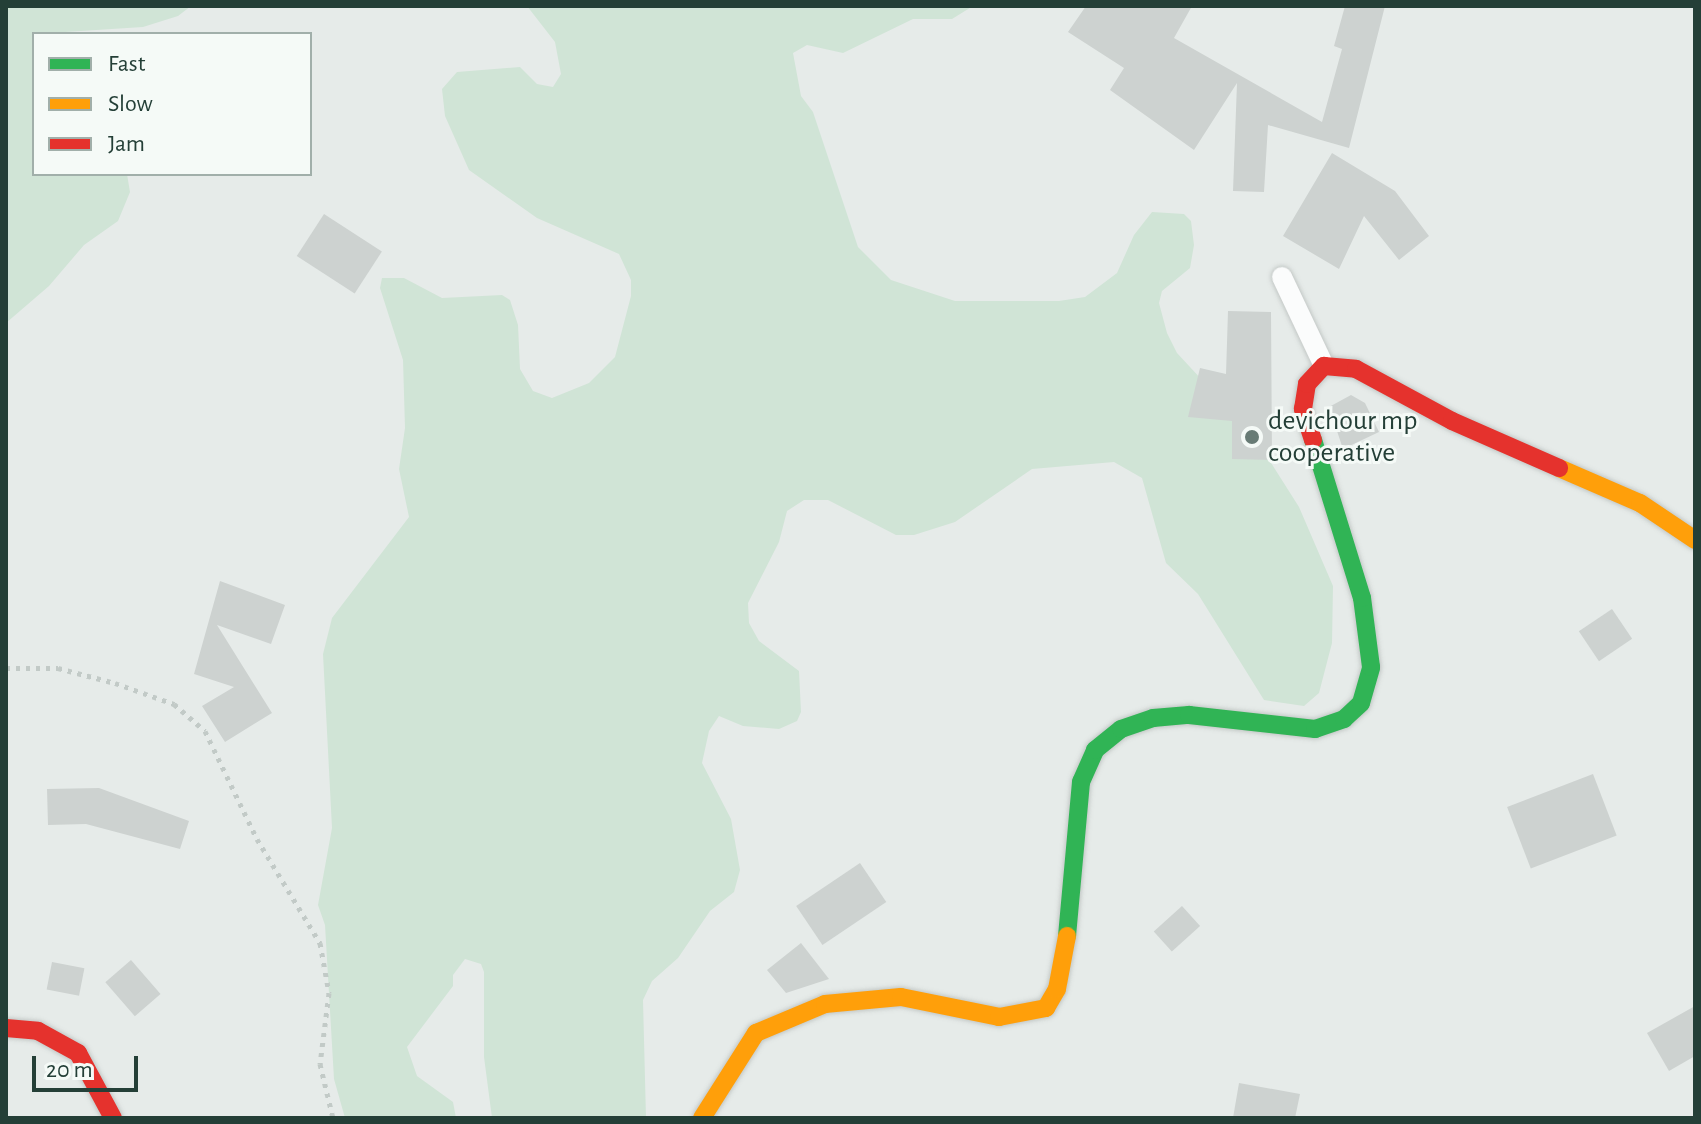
<!DOCTYPE html>
<html>
<head>
<meta charset="utf-8">
<style>
	body { margin:0 }
	#map { position:relative; width:1701px; height:1124px; overflow:hidden; background:#e6ebe9; font-family:"Alegreya Sans",sans-serif }
	div>[style] { position:absolute }
	.green>* { inset:0; background:#d0e4d6 }
	.building>* { inset:0; background:#cdd2d0; transform-origin:0 0 }
	.path>* { height:5px; margin-top:-2.5px; transform-origin:0; background:repeating-linear-gradient(90deg,#c2cac7 0 4px,transparent 0 10px) }
	.roads { filter:drop-shadow(0 0 2px #c3c8c6) drop-shadow(0 0 2px #c3c8c6) }
	.lane>* { height:20px; margin:-10px; padding:0 10px; transform-origin:10px; border-radius:10px; background:#fbfcfc }
	.fast>* { height:18px; margin:-9px; padding:0 9px; transform-origin:9px; border-radius:9px; background:#30b455 }
	.slow>* { height:18px; margin:-9px; padding:0 9px; transform-origin:9px; border-radius:9px; background:#ff9f0a }
	.jam>* { height:18px; margin:-9px; padding:0 9px; transform-origin:9px; border-radius:9px; background:#e5322d }
	.dots>* { width:22px; height:22px; translate:-50% -50%; box-sizing:border-box; border:4px solid #f5faf7; border-radius:50% }
	span { translate:-50% -50%; white-space:nowrap; text-align:center; line-height:1.15; -webkit-text-stroke:6px #f5faf7; paint-order:stroke }
	.poi-label { font-size:28px; color:#243f37 }
	.left { translate:0 -50%; text-align:left }
	.frame { position:absolute; inset:0; border:8px solid #243f37; pointer-events:none }
	.legend { position:absolute; left:32px; top:32px; width:280px; height:144px; box-sizing:border-box; background:#f5faf7; border:2px solid #a1afaa; margin:0; padding:10px 14px; list-style:none; font-size:24px; color:#243f37 }
	.legend li { display:flex; align-items:center; gap:16px; height:40px }
	.legend b { width:40px; border:2px solid #a1afaa }
	.scale { position:absolute; left:32px; top:1056px; width:106px; height:36px; box-sizing:border-box; border:4px solid #243f37; border-top:0; padding-left:10px; font-size:24px; line-height:28px; white-space:nowrap; color:#243f37; -webkit-text-stroke:6px #f5faf7; paint-order:stroke }
</style>
</head>
<body>
<div id="map">
	<div class="green">
		<div style="clip-path:polygon(6px 6px,191px 6px,178px 16px,143px 27px,34px 34px,34px 174px,127px 174px,130px 192px,118px 221px,84px 245px,49px 286px,6px 323px)"></div>
		<div style="clip-path:polygon(527px 6px,973px 6px,952px 19px,913px 19px,843px 53px,807px 45px,793px 53px,801px 96px,813px 112px,858px 247px,891px 280px,955px 301px,1059px 301px,1085px 297px,1117px 273px,1134px 235px,1152px 212px,1184px 214px,1191px 221px,1194px 245px,1190px 268px,1162px 291px,1159px 303px,1167px 333px,1177px 353px,1254px 436px,1299px 507px,1333px 586px,1332px 643px,1319px 693px,1304px 706px,1264px 700px,1198px 594px,1166px 563px,1142px 478px,1114px 462px,1032px 469px,955px 522px,914px 535px,896px 535px,828px 500px,804px 500px,787px 511px,779px 542px,748px 603px,749px 623px,759px 641px,799px 671px,801px 712px,797px 721px,779px 729px,743px 726px,719px 716px,709px 731px,702px 763px,731px 819px,740px 870px,734px 892px,710px 911px,678px 958px,652px 981px,643px 1000px,646px 1118px,492px 1118px,484px 1057px,484px 972px,481px 964px,465px 959px,453px 975px,453px 986px,407px 1047px,417px 1076px,453px 1102px,456px 1118px,345px 1118px,334px 1079px,325px 925px,318px 905px,332px 828px,323px 654px,332px 618px,409px 517px,399px 469px,405px 428px,403px 360px,380px 288px,382px 278px,404px 278px,442px 298px,502px 295px,510px 300px,518px 325px,520px 369px,533px 391px,552px 398px,589px 383px,615px 357px,631px 296px,631px 280px,619px 254px,537px 218px,469px 170px,445px 116px,442px 89px,457px 72px,520px 67px,537px 84px,553px 87px,561px 74px,555px 42px)"></div>
	</div>
	<div class="building">
		<div style="clip-path:polygon(1086px 6px,1192px 6px,1174px 38px,1322px 122px,1342px 49px,1334px 46px,1345px 6px,1385px 6px,1349px 148px,1268px 125px,1264px 192px,1233px 191px,1237px 83px,1194px 150px,1110px 90px,1124px 68px,1068px 32px)"></div>
		<div style="clip-path:polygon(1332px 153px,1395px 191px,1429px 236px,1399px 260px,1364px 216px,1339px 269px,1283px 236px)"></div>
		<div style="left:324px;top:214px;width:69px;height:50px;rotate:33deg"></div>
		<div style="clip-path:polygon(1228px 311px,1271px 312px,1272px 460px,1232px 459px,1232px 421px,1188px 417px,1200px 368px,1226px 374px)"></div>
		<div style="clip-path:polygon(1351px 395px,1365px 403px,1379px 432px,1343px 449px,1329px 407px)"></div>
		<div style="clip-path:polygon(220px 581px,285px 605px,271px 644px,217px 625px,272px 713px,225px 742px,202px 706px,234px 687px,194px 674px)"></div>
		<div style="left:1612px;top:609px;width:36px;height:40px;rotate:56deg"></div>
		<div style="left:1593px;top:774px;width:66px;height:92px;rotate:69deg"></div>
		<div style="clip-path:polygon(99px 788px,189px 821px,180px 849px,86px 824px,48px 825px,47px 789px)"></div>
		<div style="left:860px;top:863px;width:47px;height:77px;rotate:56deg"></div>
		<div style="left:1182px;top:906px;width:27px;height:38px;rotate:48deg"></div>
		<div style="clip-path:polygon(801px 943px,829px 979px,786px 993px,767px 970px)"></div>
		<div style="left:131px;top:960px;width:45px;height:34px;rotate:49deg"></div>
		<div style="left:52px;top:962px;width:33px;height:28px;rotate:11deg"></div>
		<div style="clip-path:polygon(1695px 1006px,1695px 1056px,1669px 1071px,1647px 1033px)"></div>
		<div style="clip-path:polygon(1239px 1083px,1300px 1094px,1295px 1118px,1233px 1118px)"></div>
	</div>
	<div class="path">
		<div style="left:6px;top:668px;width:52px"></div>
		<div style="left:58px;top:668px;width:59px;rotate:14.7deg"></div>
		<div style="left:115px;top:683px;width:63px;rotate:19.6deg"></div>
		<div style="left:174px;top:704px;width:41px;rotate:41.1deg"></div>
		<div style="left:205px;top:731px;width:120px;rotate:64.3deg"></div>
		<div style="left:257px;top:839px;width:122px;rotate:58.8deg"></div>
		<div style="left:320px;top:943px;width:51px;rotate:79.8deg"></div>
		<div style="left:329px;top:993px;width:72px;rotate:97.2deg"></div>
		<div style="left:320px;top:1064px;width:56px;rotate:76.5deg"></div>
	</div>
	<div class="roads">
		<div class="lane">
			<div style="left:1282px;top:277px;width:98px;rotate:64.7deg"></div>
		</div>
		<div class="fast">
			<div style="left:1067px;top:936px;width:155px;rotate:-84.8deg"></div>
			<div style="left:1081px;top:782px;width:35px;rotate:-66deg"></div>
			<div style="left:1095px;top:750px;width:33px;rotate:-39deg"></div>
			<div style="left:1121px;top:729px;width:34px;rotate:-19deg"></div>
			<div style="left:1153px;top:718px;width:36px;rotate:-5deg"></div>
			<div style="left:1189px;top:715px;width:127px;rotate:6.3deg"></div>
			<div style="left:1315px;top:729px;width:31px;rotate:-19deg"></div>
			<div style="left:1344px;top:719px;width:23px;rotate:-43deg"></div>
			<div style="left:1361px;top:703px;width:37px;rotate:-74deg"></div>
			<div style="left:1371px;top:667px;width:70px;rotate:-97.4deg"></div>
			<div style="left:1362px;top:598px;width:165px;rotate:-107.2deg"></div>
		</div>
		<div class="slow">
			<div style="left:1559px;top:468px;width:88px;rotate:23.4deg"></div>
			<div style="left:1640px;top:503px;width:66px;rotate:33.9deg"></div>
			<div style="left:702px;top:1118px;width:101px;rotate:-57.6deg"></div>
			<div style="left:756px;top:1033px;width:75px;rotate:-22.8deg"></div>
			<div style="left:825px;top:1004px;width:76px;rotate:-5.3deg"></div>
			<div style="left:901px;top:997px;width:100px;rotate:11.5deg"></div>
			<div style="left:999px;top:1017px;width:48px;rotate:-10.8deg"></div>
			<div style="left:1046px;top:1008px;width:22px;rotate:-60deg"></div>
			<div style="left:1057px;top:989px;width:54px;rotate:-79.3deg"></div>
		</div>
		<div class="jam">
			<div style="left:1313px;top:440px;width:33px;rotate:-108deg"></div>
			<div style="left:1303px;top:409px;width:25px;rotate:-81deg"></div>
			<div style="left:1307px;top:384px;width:25px;rotate:-47deg"></div>
			<div style="left:1324px;top:366px;width:32px;rotate:5deg"></div>
			<div style="left:1356px;top:369px;width:109px;rotate:28.4deg"></div>
			<div style="left:1452px;top:421px;width:117px;rotate:23.7deg"></div>
			<div style="left:6px;top:1028px;width:32px;rotate:5deg"></div>
			<div style="left:38px;top:1031px;width:46px;rotate:28.8deg"></div>
			<div style="left:78px;top:1053px;width:74px;rotate:61.7deg"></div>
		</div>
	</div>
	<div class="dots">
		<div style="left:1252px;top:437px;background:#687b75"></div>
	</div>
	<div class="poi-label">
		<span class="left" style="left:1268px;top:437px">devichour mp<br>cooperative</span>
	</div>
	<div class="frame"></div>
	<ul class="legend">
	<li><b style="height:10px;background:#30b455"></b>Fast</li>
	<li><b style="height:10px;background:#ff9f0a"></b>Slow</li>
	<li><b style="height:10px;background:#e5322d"></b>Jam</li>
	</ul>
	<div class="scale">20 m</div>
</div>
</body>
</html>
